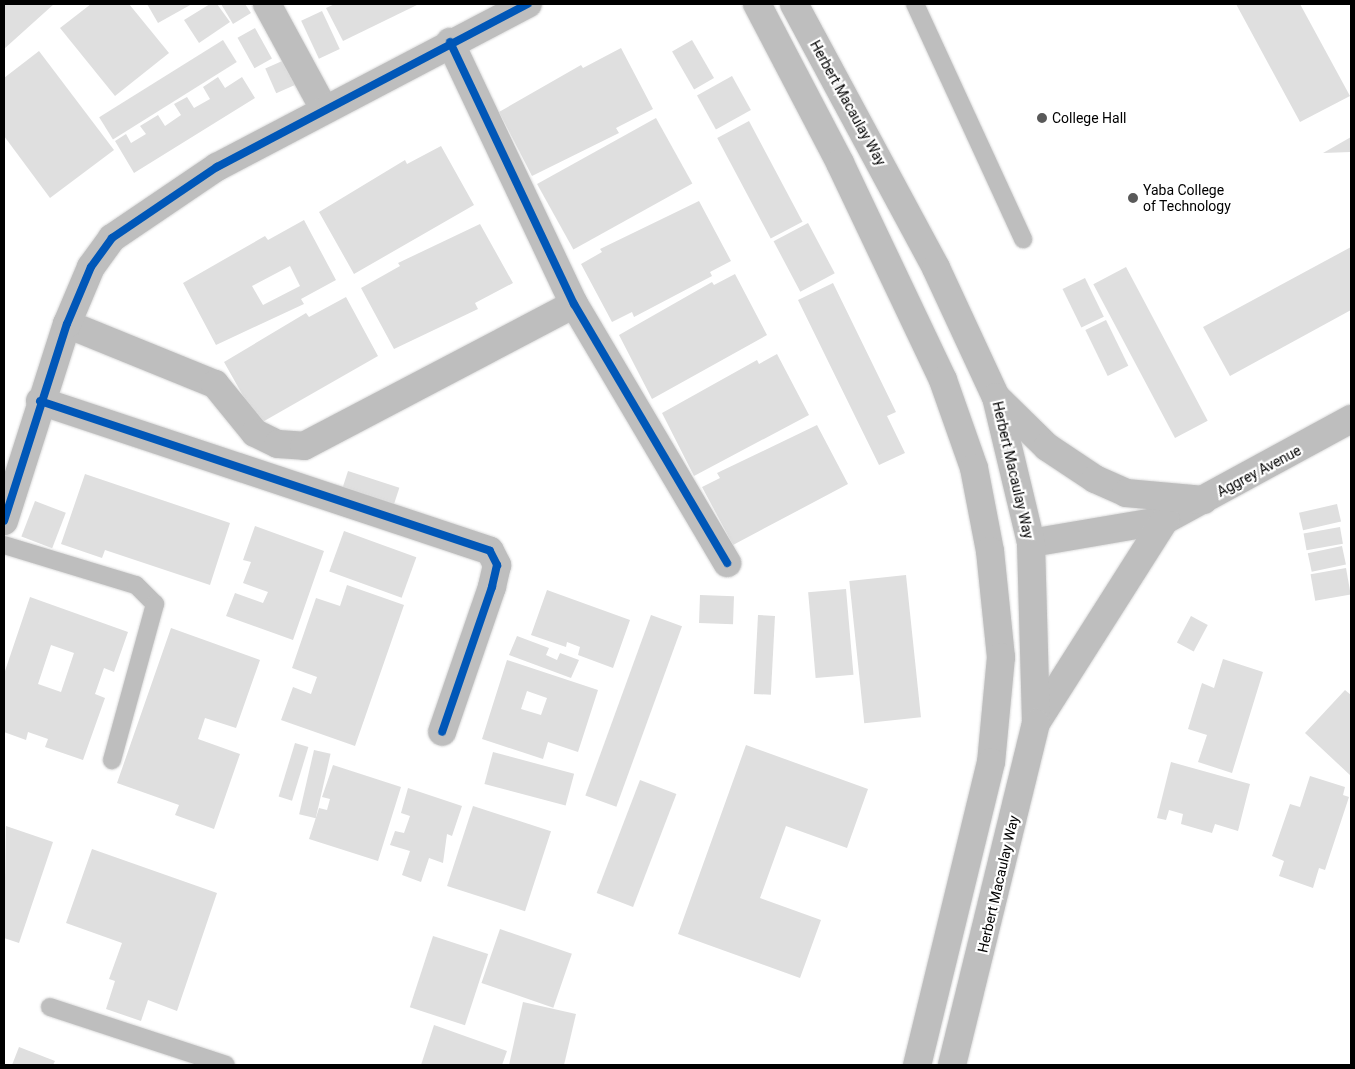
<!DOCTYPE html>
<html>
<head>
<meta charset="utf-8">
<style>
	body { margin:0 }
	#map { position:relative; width:1355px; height:1069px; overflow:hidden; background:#fff; font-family:Roboto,sans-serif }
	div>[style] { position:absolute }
	.building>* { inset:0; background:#dfdfdf; transform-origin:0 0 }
	.roads { filter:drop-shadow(0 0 1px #dbdbdb) drop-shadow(0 0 1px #dbdbdb) }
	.service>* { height:18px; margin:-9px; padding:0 9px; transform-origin:9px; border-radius:9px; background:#bebebe }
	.minor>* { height:28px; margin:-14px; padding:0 14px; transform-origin:14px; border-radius:14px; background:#bebebe }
	.tertiary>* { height:28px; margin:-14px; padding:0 14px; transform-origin:14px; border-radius:14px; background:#bebebe }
	.trunk>* { height:28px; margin:-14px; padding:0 14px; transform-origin:14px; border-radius:14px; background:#bebebe }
	.cycleway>* { height:8px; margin:-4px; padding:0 4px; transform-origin:4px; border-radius:4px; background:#0057b8 }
	.dots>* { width:14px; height:14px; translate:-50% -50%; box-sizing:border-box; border:2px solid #fff; border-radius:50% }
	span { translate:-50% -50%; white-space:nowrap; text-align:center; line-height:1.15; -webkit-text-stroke:4.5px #fff; paint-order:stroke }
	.street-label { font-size:14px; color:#000 }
	.poi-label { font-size:14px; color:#000 }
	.left { translate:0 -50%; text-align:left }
	.frame { position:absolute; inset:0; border:5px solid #000; pointer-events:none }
</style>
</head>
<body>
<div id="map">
	<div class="building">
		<div style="clip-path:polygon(4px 4px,54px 4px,4px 49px)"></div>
		<div style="clip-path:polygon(91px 4px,129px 4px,169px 53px,115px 96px,60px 28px)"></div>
		<div style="clip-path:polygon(147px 4px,192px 4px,158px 23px)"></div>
		<div style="clip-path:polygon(210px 4px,217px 4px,230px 22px,199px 43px,184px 20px)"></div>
		<div style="clip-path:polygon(221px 4px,245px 4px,251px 13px,233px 24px)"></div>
		<div style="clip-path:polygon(335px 4px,419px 4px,343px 41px,326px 8px)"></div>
		<div style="clip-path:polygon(1236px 4px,1300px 4px,1350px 96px,1300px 122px)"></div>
		<div style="left:322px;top:11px;width:42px;height:23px;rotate:65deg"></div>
		<div style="left:255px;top:28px;width:35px;height:20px;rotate:61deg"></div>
		<div style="left:223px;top:40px;width:26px;height:146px;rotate:58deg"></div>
		<div style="left:692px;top:40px;width:44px;height:23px;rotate:60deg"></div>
		<div style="clip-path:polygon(621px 48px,653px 109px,616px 128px,619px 133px,532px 176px,499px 112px,581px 65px,583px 68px)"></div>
		<div style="clip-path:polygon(39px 51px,114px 150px,50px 198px,4px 136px,4px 78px)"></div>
		<div style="left:289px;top:58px;width:27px;height:26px;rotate:66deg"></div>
		<div style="left:732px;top:76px;width:39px;height:40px;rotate:61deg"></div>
		<div style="clip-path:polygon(218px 77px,225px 88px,242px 77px,255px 98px,134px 173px,115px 141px,126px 134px,131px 143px,146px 134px,140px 126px,158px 115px,165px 126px,181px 115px,174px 104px,187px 97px,194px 108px,210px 99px,203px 87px)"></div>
		<div style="left:656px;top:118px;width:75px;height:136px;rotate:61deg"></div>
		<div style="left:749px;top:121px;width:114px;height:36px;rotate:62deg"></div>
		<div style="clip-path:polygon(1351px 137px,1351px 152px,1323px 153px)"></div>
		<div style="clip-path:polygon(441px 146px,474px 205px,354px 274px,319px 212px,405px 160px,407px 164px)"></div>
		<div style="clip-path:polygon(699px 201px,731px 261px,710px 272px,712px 276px,634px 317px,632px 312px,612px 322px,581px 264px,602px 252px,600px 249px)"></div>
		<div style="clip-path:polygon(evenodd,304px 220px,336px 280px,301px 299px,304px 304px,216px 345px,183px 283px,265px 236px,268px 240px,304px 220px,290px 266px,300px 286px,263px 305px,252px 286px,290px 266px)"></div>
		<div style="left:808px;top:223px;width:57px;height:39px;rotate:62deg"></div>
		<div style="clip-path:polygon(480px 224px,513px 283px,475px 303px,478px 309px,394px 349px,361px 288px,400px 266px,398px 263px)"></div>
		<div style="clip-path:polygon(1351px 247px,1351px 310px,1230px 376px,1203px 327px)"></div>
		<div style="left:1126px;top:267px;width:174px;height:37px;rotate:62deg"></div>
		<div style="clip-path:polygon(735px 274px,767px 335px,652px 399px,619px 335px,712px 282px,714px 285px)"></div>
		<div style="left:1085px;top:278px;width:43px;height:25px;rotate:64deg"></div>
		<div style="clip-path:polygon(833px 283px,896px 412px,887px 416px,905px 453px,879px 465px,798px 300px)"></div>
		<div style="clip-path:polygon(346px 297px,378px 356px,259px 424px,224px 362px,306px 313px,309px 317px)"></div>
		<div style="left:1106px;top:320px;width:51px;height:23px;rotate:64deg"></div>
		<div style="clip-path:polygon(777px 354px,809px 415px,694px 476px,662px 413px,757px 360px,759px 364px)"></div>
		<div style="clip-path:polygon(817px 425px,848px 484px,733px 545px,702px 487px,720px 478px,717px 473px)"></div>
		<div style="left:348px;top:471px;width:54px;height:20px;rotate:18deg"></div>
		<div style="clip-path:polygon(85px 474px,230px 523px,210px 585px,105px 550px,102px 558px,61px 544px)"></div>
		<div style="left:35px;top:501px;width:33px;height:38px;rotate:21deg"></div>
		<div style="left:1337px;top:504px;width:18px;height:39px;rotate:77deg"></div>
		<div style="clip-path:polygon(255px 526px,324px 551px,293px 640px,226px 616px,235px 593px,263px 603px,268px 592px,243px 583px,251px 562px,243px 560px)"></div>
		<div style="left:1340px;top:527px;width:17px;height:37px;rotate:80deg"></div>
		<div style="left:344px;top:531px;width:77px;height:43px;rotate:20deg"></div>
		<div style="left:1342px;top:546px;width:19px;height:35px;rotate:78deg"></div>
		<div style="left:1346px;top:568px;width:27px;height:36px;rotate:80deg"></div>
		<div style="left:906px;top:575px;width:143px;height:57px;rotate:84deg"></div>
		<div style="clip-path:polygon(347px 585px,404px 605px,355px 746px,281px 720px,293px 687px,311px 694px,317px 677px,292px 668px,316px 598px,340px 606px)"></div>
		<div style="left:846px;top:589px;width:86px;height:38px;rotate:85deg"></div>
		<div style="clip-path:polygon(547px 590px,630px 620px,613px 668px,578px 655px,580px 647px,567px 642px,566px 647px,531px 635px)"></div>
		<div style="left:700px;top:595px;width:34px;height:28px;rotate:2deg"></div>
		<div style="clip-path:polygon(evenodd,30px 597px,128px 632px,114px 672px,104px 668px,95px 694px,105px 698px,83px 760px,45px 747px,48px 739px,28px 732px,26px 740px,4px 732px,4px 674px,30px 597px,51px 645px,74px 653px,61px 692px,38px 684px,51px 645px)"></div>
		<div style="left:651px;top:615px;width:33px;height:192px;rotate:20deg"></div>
		<div style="left:758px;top:615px;width:17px;height:79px;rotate:3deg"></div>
		<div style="left:1191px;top:616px;width:19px;height:30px;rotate:28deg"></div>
		<div style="clip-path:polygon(171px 628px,260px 660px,236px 728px,205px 718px,198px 739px,240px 754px,214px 829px,175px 815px,179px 805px,117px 783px)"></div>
		<div style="clip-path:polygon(517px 636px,549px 648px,546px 655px,557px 660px,560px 653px,579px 660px,571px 678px,509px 655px)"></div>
		<div style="clip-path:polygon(1223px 659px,1263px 672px,1232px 773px,1198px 762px,1207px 735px,1188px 729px,1202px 683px,1214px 688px)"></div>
		<div style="clip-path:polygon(evenodd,507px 660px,598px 690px,578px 752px,548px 742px,543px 759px,482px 739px,507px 660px,527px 691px,547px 698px,541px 715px,521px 709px,527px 691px)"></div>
		<div style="clip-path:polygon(1345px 690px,1351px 695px,1351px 776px,1305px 733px)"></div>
		<div style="left:295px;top:743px;width:14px;height:56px;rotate:17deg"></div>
		<div style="clip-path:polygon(746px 745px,868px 789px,847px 848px,786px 826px,760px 898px,821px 920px,800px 978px,678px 934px)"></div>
		<div style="left:314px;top:750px;width:17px;height:66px;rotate:13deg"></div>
		<div style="left:493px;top:752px;width:84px;height:33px;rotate:15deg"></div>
		<div style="clip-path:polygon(1171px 762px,1250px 784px,1238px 831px,1215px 824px,1212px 833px,1181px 824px,1183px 814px,1169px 810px,1166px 820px,1157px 818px)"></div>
		<div style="clip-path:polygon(333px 765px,401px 787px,378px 861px,309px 839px,319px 808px,327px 810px,330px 799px,322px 797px)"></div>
		<div style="clip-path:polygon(1310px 776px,1345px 787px,1343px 795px,1349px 797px,1325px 870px,1319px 868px,1313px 888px,1279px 876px,1284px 861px,1272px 856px,1290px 804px,1300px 807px)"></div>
		<div style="left:640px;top:780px;width:39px;height:121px;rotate:21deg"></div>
		<div style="clip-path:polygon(408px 788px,462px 806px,452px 836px,447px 834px,443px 863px,429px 858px,421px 882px,402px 875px,410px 851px,390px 845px,395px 831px,404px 833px,410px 816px,401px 813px)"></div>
		<div style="left:473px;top:806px;width:82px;height:84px;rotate:18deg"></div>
		<div style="clip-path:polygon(6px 826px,53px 842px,19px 943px,4px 938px)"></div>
		<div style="clip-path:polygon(92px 849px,217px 893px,177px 1011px,148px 1000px,141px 1021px,106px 1009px,115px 981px,109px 979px,122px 943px,66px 923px)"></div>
		<div style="left:500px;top:929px;width:76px;height:57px;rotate:19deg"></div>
		<div style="left:433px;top:936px;width:58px;height:75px;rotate:18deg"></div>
		<div style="clip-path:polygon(523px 1002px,576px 1014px,564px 1065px,509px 1065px)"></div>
		<div style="clip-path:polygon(434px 1025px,507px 1051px,502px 1065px,421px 1065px)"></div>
		<div style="clip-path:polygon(19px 1047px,55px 1061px,53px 1065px,12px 1065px)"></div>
	</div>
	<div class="roads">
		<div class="service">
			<div style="left:915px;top:4px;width:259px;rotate:65.3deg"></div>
			<div style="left:4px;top:545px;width:138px;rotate:16.9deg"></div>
			<div style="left:136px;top:585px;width:27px;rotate:45deg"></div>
			<div style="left:155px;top:604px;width:162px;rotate:105.4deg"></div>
			<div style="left:50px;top:1007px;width:185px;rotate:18.2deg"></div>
		</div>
		<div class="minor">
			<div style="left:267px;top:4px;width:119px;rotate:61.5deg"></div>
			<div style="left:450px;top:42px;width:290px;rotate:64.7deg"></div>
			<div style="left:574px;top:304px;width:301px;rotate:59.4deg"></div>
			<div style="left:67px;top:324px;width:160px;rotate:22.1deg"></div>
			<div style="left:215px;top:384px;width:63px;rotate:50.8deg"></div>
			<div style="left:255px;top:433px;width:25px;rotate:26deg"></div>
			<div style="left:278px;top:444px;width:26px;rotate:4deg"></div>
			<div style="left:304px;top:446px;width:305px;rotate:-27.7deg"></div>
			<div style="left:40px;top:401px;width:474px;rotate:18.4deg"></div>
			<div style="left:490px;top:551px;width:16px;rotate:63deg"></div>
			<div style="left:497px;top:565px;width:23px;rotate:103deg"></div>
			<div style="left:492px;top:587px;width:153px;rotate:109deg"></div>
			<div style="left:4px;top:521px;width:207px;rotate:-72.3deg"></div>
			<div style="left:67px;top:324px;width:62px;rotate:-67.2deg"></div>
			<div style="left:91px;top:267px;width:36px;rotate:-54deg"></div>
			<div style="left:112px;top:238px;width:127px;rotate:-34.1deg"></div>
			<div style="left:217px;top:167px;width:351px;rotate:-27.7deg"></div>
		</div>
		<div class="tertiary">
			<div style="left:1031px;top:543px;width:136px;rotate:-9.7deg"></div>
			<div style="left:1165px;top:520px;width:212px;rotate:-28.5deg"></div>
			<div style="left:1036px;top:723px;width:241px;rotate:-57.6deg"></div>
		</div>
		<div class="trunk">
			<div style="left:757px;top:4px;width:179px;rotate:62.4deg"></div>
			<div style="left:840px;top:163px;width:240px;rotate:64.6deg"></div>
			<div style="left:943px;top:380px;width:93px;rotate:70.6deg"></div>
			<div style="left:974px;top:468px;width:85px;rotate:79.1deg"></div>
			<div style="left:990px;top:551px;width:107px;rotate:84.1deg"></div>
			<div style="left:1001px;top:657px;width:105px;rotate:95.4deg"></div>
			<div style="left:991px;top:762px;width:312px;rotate:103.7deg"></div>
			<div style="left:794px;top:4px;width:300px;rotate:61.7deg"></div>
			<div style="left:936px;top:268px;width:142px;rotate:65.1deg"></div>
			<div style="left:996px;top:397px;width:150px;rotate:76.5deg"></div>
			<div style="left:1031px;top:543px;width:180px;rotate:88.4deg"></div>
			<div style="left:1036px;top:723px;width:352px;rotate:103.8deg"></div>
			<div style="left:996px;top:397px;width:71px;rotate:44.4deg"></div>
			<div style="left:1047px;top:447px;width:58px;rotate:33.7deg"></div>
			<div style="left:1095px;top:479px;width:34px;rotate:24deg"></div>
			<div style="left:1126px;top:493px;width:78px;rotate:5.1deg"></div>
		</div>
	</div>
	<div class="cycleway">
		<div style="left:450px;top:42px;width:290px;rotate:64.7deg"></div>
		<div style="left:574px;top:304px;width:301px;rotate:59.4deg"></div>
		<div style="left:40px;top:401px;width:474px;rotate:18.4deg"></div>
		<div style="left:490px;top:551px;width:16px;rotate:63deg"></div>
		<div style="left:497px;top:565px;width:23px;rotate:103deg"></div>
		<div style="left:492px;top:587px;width:153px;rotate:109deg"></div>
		<div style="left:4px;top:521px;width:207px;rotate:-72.3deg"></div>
		<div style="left:67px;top:324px;width:62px;rotate:-67.2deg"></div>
		<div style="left:91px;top:267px;width:36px;rotate:-54deg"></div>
		<div style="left:112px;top:238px;width:127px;rotate:-34.1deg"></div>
		<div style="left:217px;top:167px;width:351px;rotate:-27.7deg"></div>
	</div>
	<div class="dots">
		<div style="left:1042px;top:118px;background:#595959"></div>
		<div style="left:1133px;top:198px;background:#595959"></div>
	</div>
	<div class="street-label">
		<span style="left:848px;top:103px;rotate:61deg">Herbert Macaulay Way</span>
		<span style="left:1013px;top:470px;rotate:77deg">Herbert Macaulay Way</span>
		<span style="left:1259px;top:471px;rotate:-28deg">Aggrey Avenue</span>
		<span style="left:998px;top:884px;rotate:-77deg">Herbert Macaulay Way</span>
	</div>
	<div class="poi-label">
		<span class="left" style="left:1052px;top:118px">College Hall</span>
		<span class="left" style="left:1143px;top:198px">Yaba College<br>of Technology</span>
	</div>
	<div class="frame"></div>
</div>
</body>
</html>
